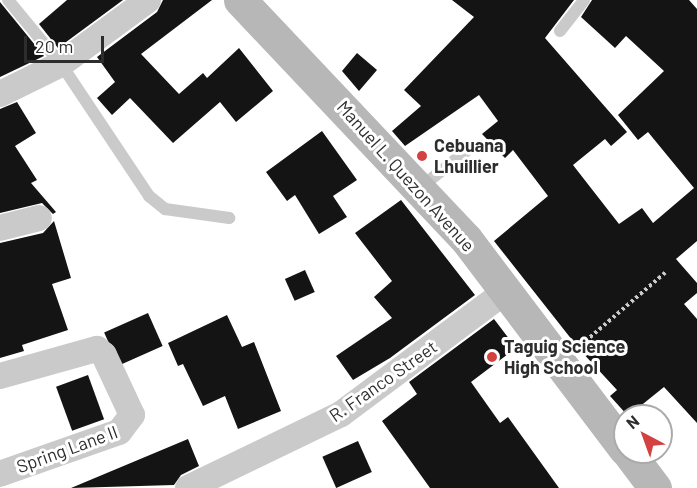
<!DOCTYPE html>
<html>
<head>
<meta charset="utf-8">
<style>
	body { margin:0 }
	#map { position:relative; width:697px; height:488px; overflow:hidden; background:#fff; font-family:Barlow,sans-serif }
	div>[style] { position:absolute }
	.building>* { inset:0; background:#141414; transform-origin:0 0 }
	.path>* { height:4px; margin-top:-2px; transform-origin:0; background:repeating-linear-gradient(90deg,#cacaca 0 3px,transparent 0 6px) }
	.lane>* { height:12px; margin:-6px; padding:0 6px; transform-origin:6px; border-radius:6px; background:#cacaca }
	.street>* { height:26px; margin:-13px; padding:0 13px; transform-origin:13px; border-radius:13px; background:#cacaca }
	.secondary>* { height:33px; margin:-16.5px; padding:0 16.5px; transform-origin:16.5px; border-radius:16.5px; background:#b7b7b7 }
	.dots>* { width:16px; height:16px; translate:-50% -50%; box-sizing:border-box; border:3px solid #fff; border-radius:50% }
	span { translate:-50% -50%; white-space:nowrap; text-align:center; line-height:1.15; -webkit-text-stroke:6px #fff; paint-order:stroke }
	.poi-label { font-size:18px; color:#2d2d2d; font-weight:700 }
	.left { translate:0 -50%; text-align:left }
	.street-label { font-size:18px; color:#2d2d2d }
	.north { position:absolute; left:613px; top:404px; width:60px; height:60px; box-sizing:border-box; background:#fff; border:2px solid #ababab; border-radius:50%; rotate:319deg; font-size:16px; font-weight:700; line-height:24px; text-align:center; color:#2d2d2d }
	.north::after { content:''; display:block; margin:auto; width:21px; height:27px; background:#d34140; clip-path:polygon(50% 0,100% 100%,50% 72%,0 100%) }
	.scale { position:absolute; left:24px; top:36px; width:80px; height:27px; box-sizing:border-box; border:3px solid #2d2d2d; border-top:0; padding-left:8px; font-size:18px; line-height:21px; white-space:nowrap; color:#2d2d2d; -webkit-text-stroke:4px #fff; paint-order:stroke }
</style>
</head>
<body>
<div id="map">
	<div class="building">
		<div style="clip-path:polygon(67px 0,123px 0,58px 48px,39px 24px)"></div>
		<div style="clip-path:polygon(163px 0,212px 0,141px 54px,179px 94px,203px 73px,207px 78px,239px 48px,273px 91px,236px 122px,220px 102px,173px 143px,130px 98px,112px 115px,97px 98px,115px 82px,97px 57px,157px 12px)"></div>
		<div style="clip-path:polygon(452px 0,574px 0,545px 38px,627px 132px,611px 146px,605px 139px,573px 165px,619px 224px,642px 208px,653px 223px,694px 188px,648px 132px,638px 140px,618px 115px,664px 71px,626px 36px,615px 48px,581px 17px,592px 0,689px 0,697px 9px,697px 241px,676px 259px,697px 283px,697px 293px,684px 304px,697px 319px,697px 423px,664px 387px,628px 416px,610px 396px,617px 390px,580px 350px,494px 241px,548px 196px,513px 150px,505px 158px,482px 134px,498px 121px,479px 95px,405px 146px,392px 131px,421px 106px,404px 90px,474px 17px)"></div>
		<div style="clip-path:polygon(0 2px,44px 56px,0 77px)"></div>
		<div style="clip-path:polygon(357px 53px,377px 70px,359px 91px,342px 71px)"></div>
		<div style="clip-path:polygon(17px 102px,36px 133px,15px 146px,37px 180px,31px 183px,56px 212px,53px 214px,42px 203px,0 213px,0 109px)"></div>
		<div style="clip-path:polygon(322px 131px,357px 180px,333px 196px,347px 217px,319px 234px,295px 195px,287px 201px,266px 172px)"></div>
		<div style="clip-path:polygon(401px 200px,475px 295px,390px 358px,353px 380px,336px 356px,392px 318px,374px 297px,392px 281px,355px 233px)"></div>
		<div style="clip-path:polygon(54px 221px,71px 278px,52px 284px,68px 330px,22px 345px,24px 351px,0 358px,0 243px,43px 233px)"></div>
		<div style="left:305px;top:270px;width:24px;height:22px;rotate:66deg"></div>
		<div style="left:148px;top:313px;width:36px;height:48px;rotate:66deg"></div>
		<div style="clip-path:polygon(227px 315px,242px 347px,254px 342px,281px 411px,238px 429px,225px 396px,203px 406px,183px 364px,178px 366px,168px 343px)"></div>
		<div style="clip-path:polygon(494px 319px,516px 348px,471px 382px,500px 423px,508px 417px,559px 488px,430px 488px,382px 421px,417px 394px,409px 382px)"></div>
		<div style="left:88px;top:375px;width:47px;height:34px;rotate:70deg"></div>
		<div style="clip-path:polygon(188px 439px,199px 466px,181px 475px,174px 485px,71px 488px)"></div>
		<div style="left:358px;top:441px;width:34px;height:39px;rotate:66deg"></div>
	</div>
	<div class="path">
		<div style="left:581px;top:345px;width:112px;rotate:-40.7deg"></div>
	</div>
	<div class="lane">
		<div style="left:8px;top:0;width:83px;rotate:50.4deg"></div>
		<div style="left:61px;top:64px;width:159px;rotate:56.3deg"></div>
		<div style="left:149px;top:196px;width:21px;rotate:39deg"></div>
		<div style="left:165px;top:209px;width:65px;rotate:8deg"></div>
		<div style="left:560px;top:31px;width:39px;rotate:-52deg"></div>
		<div style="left:421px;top:187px;width:63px;rotate:-38.5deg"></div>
	</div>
	<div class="street">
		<div style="left:0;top:94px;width:68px;rotate:-26.2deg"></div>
		<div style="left:61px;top:64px;width:108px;rotate:-36.3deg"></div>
		<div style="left:0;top:228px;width:40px;rotate:-14.4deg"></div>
		<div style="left:0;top:376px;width:101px;rotate:-15.6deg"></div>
		<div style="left:97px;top:349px;width:9px;rotate:41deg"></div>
		<div style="left:104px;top:355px;width:66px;rotate:65deg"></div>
		<div style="left:132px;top:415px;width:21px;rotate:127deg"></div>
		<div style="left:119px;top:432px;width:126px;rotate:160.6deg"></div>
		<div style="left:188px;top:488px;width:170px;rotate:-25.8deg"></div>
		<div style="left:341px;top:414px;width:206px;rotate:-36.7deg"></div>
	</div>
	<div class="secondary">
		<div style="left:240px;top:0;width:329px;rotate:46.6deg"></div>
		<div style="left:466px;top:239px;width:263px;rotate:52.9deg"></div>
		<div style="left:628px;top:452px;width:45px;rotate:53.1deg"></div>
	</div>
	<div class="dots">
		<div style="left:422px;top:156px;background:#d34140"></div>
		<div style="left:492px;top:357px;background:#d34140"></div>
	</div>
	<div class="poi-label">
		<span class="left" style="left:434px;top:156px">Cebuana<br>Lhuillier</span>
		<span class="left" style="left:504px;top:357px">Taguig Science<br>High School</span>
	</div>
	<div class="street-label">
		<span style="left:406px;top:176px;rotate:48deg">Manuel L. Quezon Avenue</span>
		<span style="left:383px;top:381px;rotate:-35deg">R. Franco Street</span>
		<span style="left:67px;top:449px;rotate:-20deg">Spring Lane II</span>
	</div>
	<div class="north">N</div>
	<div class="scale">20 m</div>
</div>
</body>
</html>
